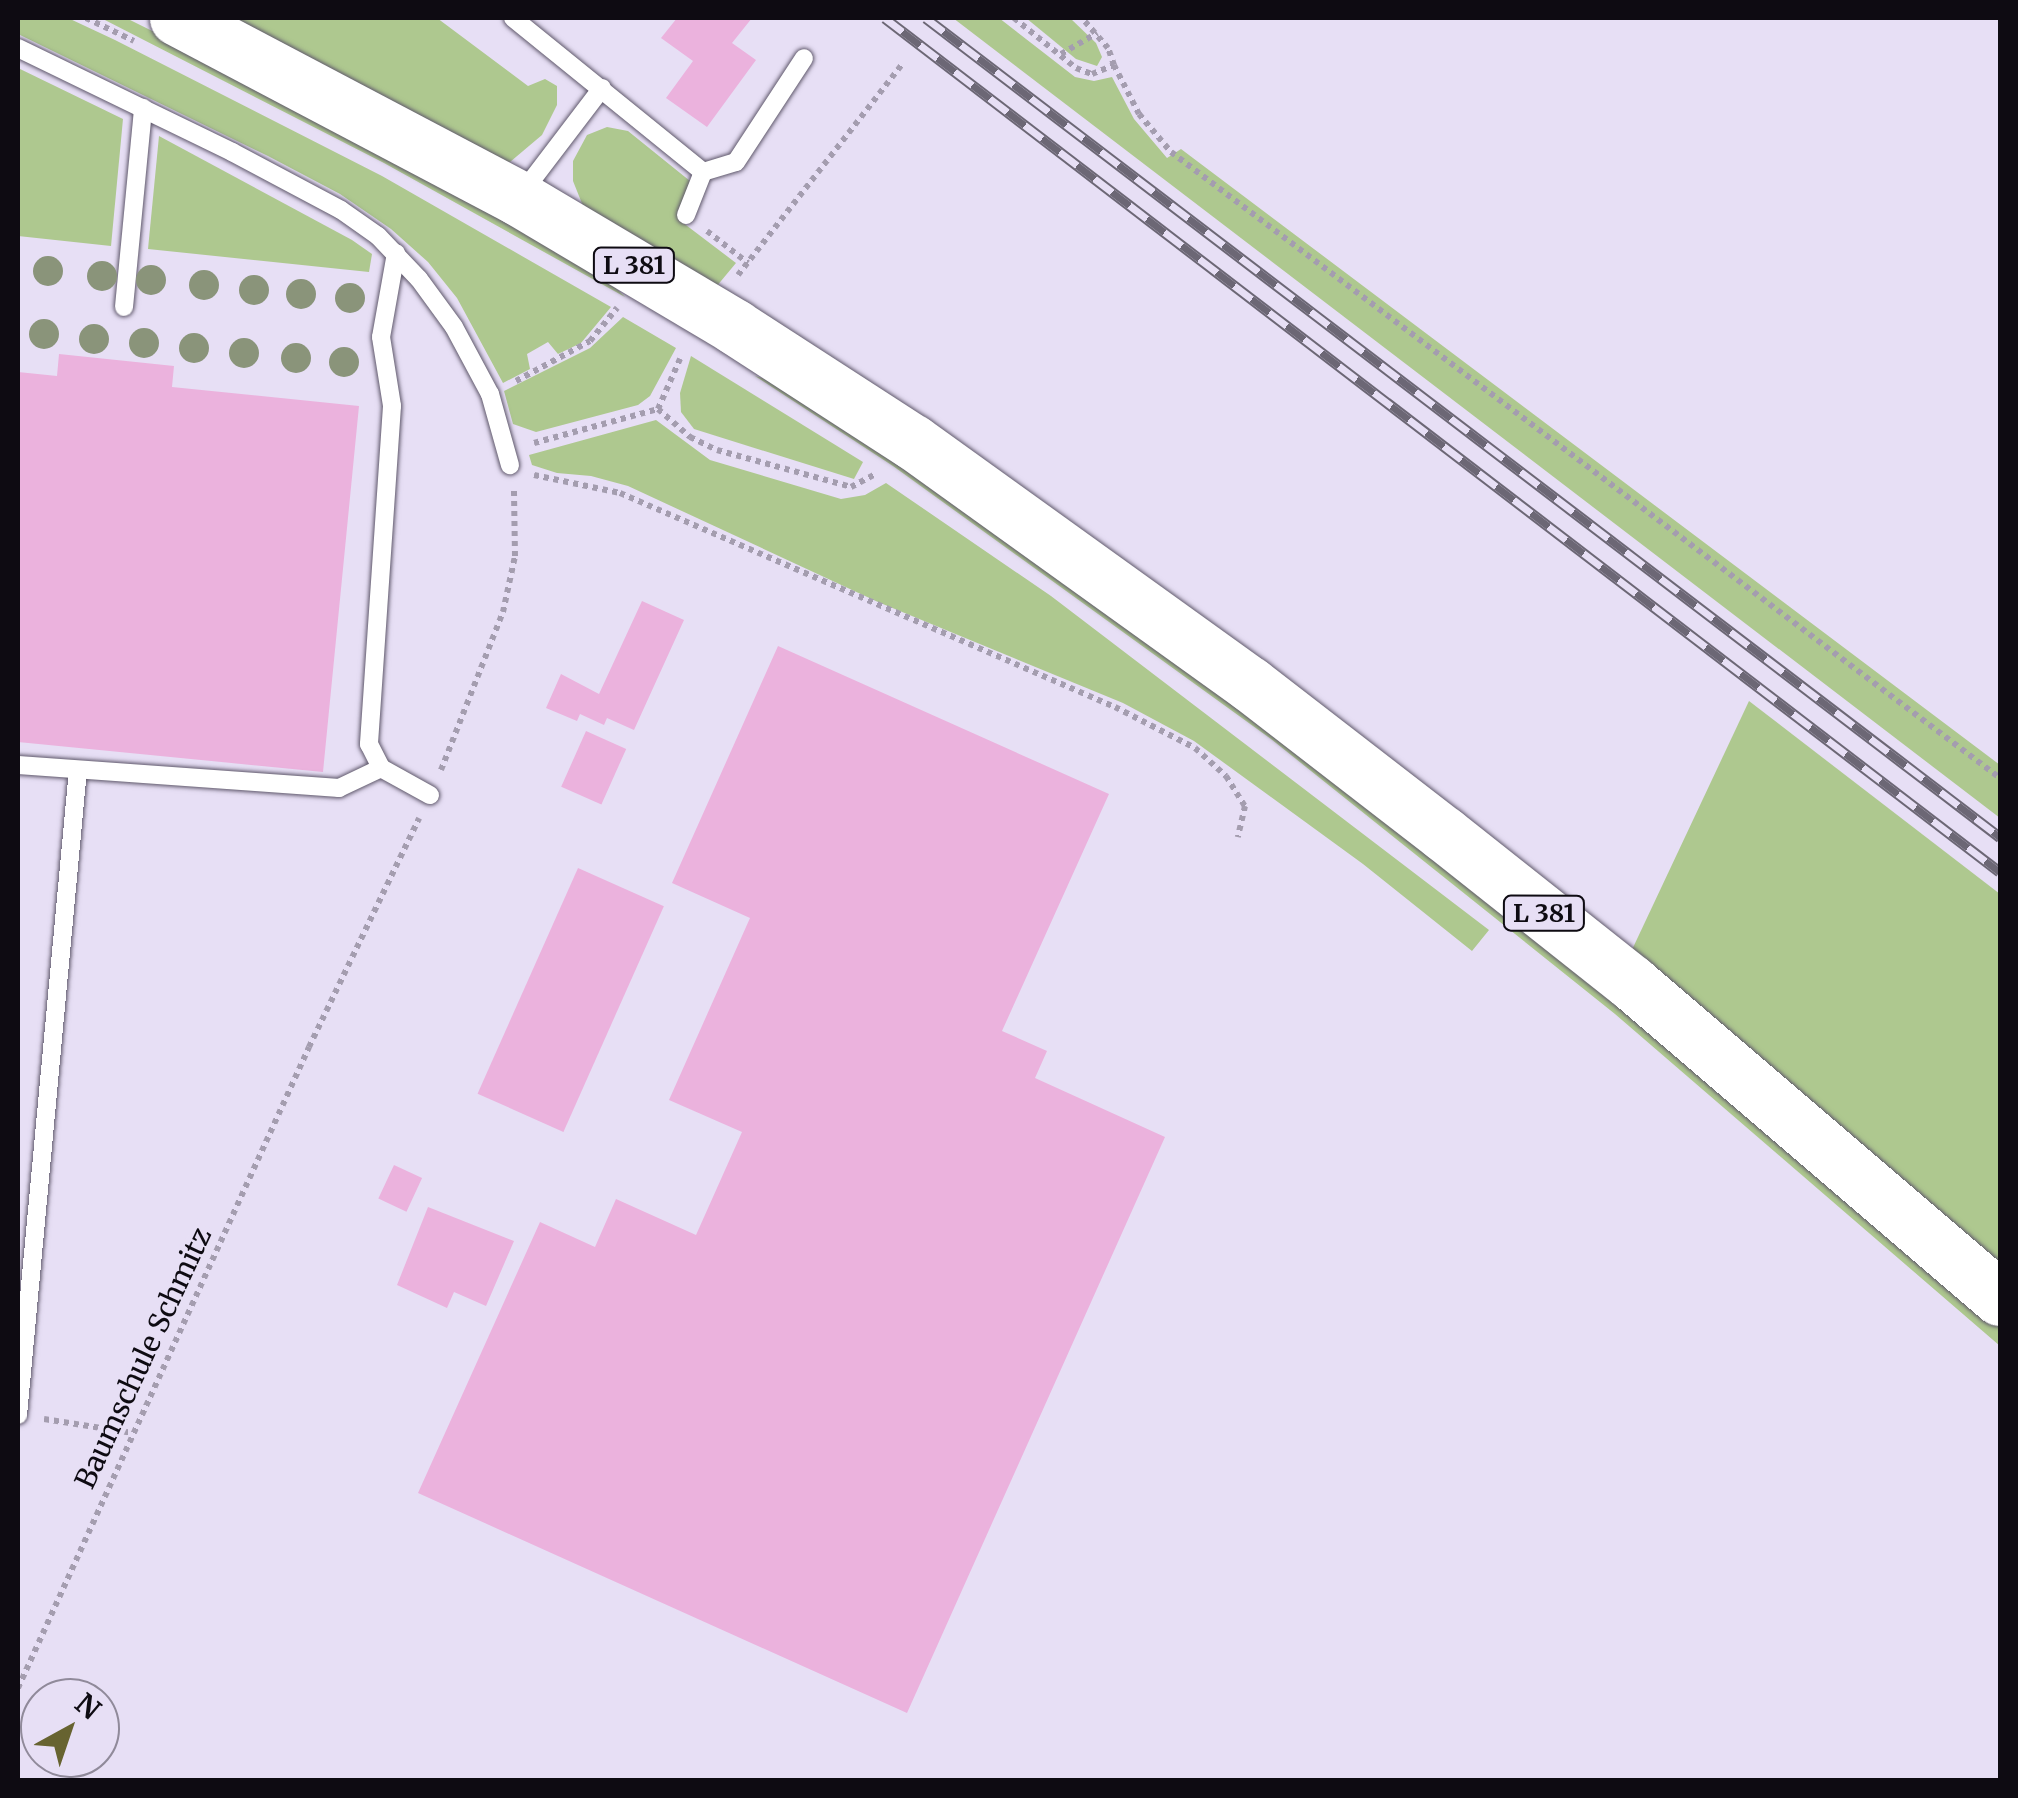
<!DOCTYPE html>
<html>
<head>
<meta charset="utf-8">
<style>
	body { margin:0 }
	#map { position:relative; width:2018px; height:1798px; overflow:hidden; background:#e7dff5; font-family:Merriweather,serif }
	div>[style] { position:absolute }
	.green>* { inset:0; background:#aec88f }
	.building>* { inset:0; background:#ebb2dd; transform-origin:0 0 }
	.path>* { height:6px; margin-top:-3px; transform-origin:0; background:repeating-linear-gradient(90deg,#a49daf 0 5px,transparent 0 10px) }
	.roads { filter:drop-shadow(0 0 2px #5f586b) drop-shadow(0 0 2px #5f586b) }
	.service>* { height:18px; margin:-9px; padding:0 9px; transform-origin:9px; border-radius:9px; background:#fff }
	.primary>* { height:55px; margin:-27.5px; padding:0 27.5px; transform-origin:27.5px; border-radius:27.5px; background:#fff }
	.rail>* { height:11px; margin-top:-5.5px; transform-origin:0; background:repeating-linear-gradient(90deg,#e7dff5 0 22px,#6c6775 0 44px); box-sizing:border-box; border-block:2px solid #6c6775 }
	.trees>* { width:30px; height:30px; margin:-15px; border-radius:50%; background:#8a947a }
	span { translate:-50% -50%; white-space:nowrap; text-align:center; line-height:1.15; -webkit-text-stroke:10px #e7dff5; paint-order:stroke }
	.shield-label span { padding:2px 8px; background:#e7dff5; border:2px solid; border-radius:8px; -webkit-text-stroke-width:0 }
	.shield-label { font-size:25px; color:#0e0b12; font-weight:700 }
	.street-label { font-size:28px; color:#0e0b12 }
	.frame { position:absolute; inset:0; border:20px solid #0e0b12; pointer-events:none }
	.north { position:absolute; left:20px; top:1678px; width:100px; height:100px; box-sizing:border-box; background:#e7dff5; border:2px solid #908a9a; border-radius:50%; rotate:40deg; font-size:28px; font-weight:700; line-height:40px; text-align:center; color:#0e0b12 }
	.north::after { content:''; display:block; margin:auto; width:35px; height:45px; background:#676330; clip-path:polygon(50% 0,100% 100%,50% 72%,0 100%) }
</style>
</head>
<body>
<div id="map">
	<div class="green">
		<div style="clip-path:polygon(18px 18px,68px 18px,115px 40px,382px 176px,611px 307px,581px 343px,558px 354px,548px 342px,527px 354px,530px 369px,503px 383px,457px 298px,428px 262px,391px 229px,340px 194px,268px 156px,18px 34px)"></div>
		<div style="clip-path:polygon(101px 18px,126px 18px,231px 70px,603px 275px,625px 297px,384px 163px)"></div>
		<div style="clip-path:polygon(225px 18px,437px 18px,528px 86px,545px 79px,557px 86px,557px 105px,542px 135px,510px 162px,499px 161px)"></div>
		<div style="clip-path:polygon(953px 18px,999px 18px,1075px 77px,1094px 81px,1112px 77px,1134px 119px,1167px 158px,1181px 149px,2000px 765px,2000px 818px)"></div>
		<div style="clip-path:polygon(1026px 18px,1070px 18px,1096px 43px,1102px 57px,1097px 66px,1076px 59px)"></div>
		<div style="clip-path:polygon(18px 68px,123px 119px,111px 246px,18px 236px)"></div>
		<div style="clip-path:polygon(607px 127px,628px 131px,690px 181px,678px 219px,736px 263px,716px 287px,585px 211px,573px 181px,573px 161px,587px 135px)"></div>
		<div style="clip-path:polygon(159px 136px,352px 240px,372px 254px,369px 272px,148px 249px)"></div>
		<div style="clip-path:polygon(623px 317px,676px 348px,650px 396px,638px 405px,536px 432px,513px 424px,504px 391px,590px 348px)"></div>
		<div style="clip-path:polygon(691px 356px,863px 462px,854px 479px,694px 429px,681px 412px,680px 393px)"></div>
		<div style="clip-path:polygon(755px 376px,776px 382px,1080px 584px,1624px 1005px,2000px 1327px,2000px 1346px,1615px 1014px,1271px 739px,893px 466px)"></div>
		<div style="clip-path:polygon(656px 420px,710px 460px,841px 499px,865px 495px,886px 483px,1051px 596px,1489px 930px,1472px 951px,1363px 864px,1194px 741px,1123px 703px,878px 602px,628px 486px,591px 476px,557px 473px,532px 465px,529px 455px)"></div>
		<div style="clip-path:polygon(1749px 701px,2000px 894px,2000px 1269px,1630px 954px)"></div>
	</div>
	<div class="building">
		<div style="clip-path:polygon(677px 18px,752px 18px,732px 43px,756px 60px,707px 127px,666px 98px,693px 61px,661px 38px)"></div>
		<div style="clip-path:polygon(59px 354px,174px 366px,172px 387px,359px 406px,323px 772px,18px 742px,18px 372px,57px 376px)"></div>
		<div style="clip-path:polygon(642px 601px,684px 620px,634px 730px,607px 718px,604px 725px,580px 714px,577px 721px,546px 708px,561px 674px,599px 694px)"></div>
		<div style="clip-path:polygon(778px 646px,1109px 794px,1002px 1031px,1047px 1051px,1035px 1078px,1165px 1137px,907px 1713px,418px 1493px,540px 1222px,595px 1247px,616px 1199px,696px 1235px,742px 1132px,669px 1100px,750px 918px,672px 883px)"></div>
		<div style="left:586px;top:731px;width:44px;height:61px;rotate:24deg"></div>
		<div style="left:578px;top:868px;width:94px;height:247px;rotate:24deg"></div>
		<div style="left:394px;top:1165px;width:31px;height:37px;rotate:25deg"></div>
		<div style="clip-path:polygon(428px 1207px,514px 1241px,486px 1306px,454px 1292px,447px 1308px,397px 1285px)"></div>
	</div>
	<div class="path">
		<div style="left:86px;top:18px;width:53px;rotate:25.6deg"></div>
		<div style="left:1014px;top:18px;width:80px;rotate:38.9deg"></div>
		<div style="left:1076px;top:68px;width:17px;rotate:21deg"></div>
		<div style="left:1092px;top:74px;width:24px;rotate:-22deg"></div>
		<div style="left:1114px;top:65px;width:18px;rotate:-109deg"></div>
		<div style="left:1108px;top:48px;width:40px;rotate:-131deg"></div>
		<div style="left:1061px;top:54px;width:42px;rotate:-30.3deg"></div>
		<div style="left:1114px;top:65px;width:55px;rotate:63deg"></div>
		<div style="left:1139px;top:114px;width:50px;rotate:49.9deg"></div>
		<div style="left:1171px;top:152px;width:1039px;rotate:37.06deg"></div>
		<div style="left:707px;top:231px;width:52px;rotate:38deg"></div>
		<div style="left:738px;top:275px;width:269px;rotate:-52.1deg"></div>
		<div style="left:516px;top:381px;width:84px;rotate:-28.4deg"></div>
		<div style="left:590px;top:341px;width:43px;rotate:-50.7deg"></div>
		<div style="left:658px;top:409px;width:43px;rotate:41.2deg"></div>
		<div style="left:690px;top:437px;width:30px;rotate:26deg"></div>
		<div style="left:717px;top:450px;width:139px;rotate:15.4deg"></div>
		<div style="left:851px;top:487px;width:27px;rotate:-28deg"></div>
		<div style="left:658px;top:409px;width:55px;rotate:-66.3deg"></div>
		<div style="left:534px;top:443px;width:129px;rotate:-15.3deg"></div>
		<div style="left:534px;top:475px;width:88px;rotate:11.8deg"></div>
		<div style="left:620px;top:493px;width:539px;rotate:23.38deg"></div>
		<div style="left:1115px;top:707px;width:90px;rotate:27.1deg"></div>
		<div style="left:1195px;top:748px;width:42px;rotate:42.1deg"></div>
		<div style="left:1226px;top:776px;width:36px;rotate:58deg"></div>
		<div style="left:1245px;top:806px;width:32px;rotate:103deg"></div>
		<div style="left:441px;top:770px;width:170px;rotate:-68.6deg"></div>
		<div style="left:503px;top:612px;width:57px;rotate:-77.9deg"></div>
		<div style="left:515px;top:556px;width:65px;rotate:-90.9deg"></div>
		<div style="left:44px;top:1419px;width:90px;rotate:8.9deg"></div>
		<div style="left:18px;top:1688px;width:704px;rotate:-65.58deg"></div>
		<div style="left:309px;top:1047px;width:254px;rotate:-64.3deg"></div>
	</div>
	<div class="roads">
		<div class="service">
			<div style="left:513px;top:18px;width:245px;rotate:39deg"></div>
			<div style="left:18px;top:48px;width:238px;rotate:25.9deg"></div>
			<div style="left:232px;top:152px;width:123px;rotate:28deg"></div>
			<div style="left:341px;top:210px;width:45px;rotate:35.1deg"></div>
			<div style="left:378px;top:236px;width:59px;rotate:46.4deg"></div>
			<div style="left:419px;top:279px;width:59px;rotate:53.9deg"></div>
			<div style="left:454px;top:327px;width:76px;rotate:61.8deg"></div>
			<div style="left:490px;top:394px;width:74px;rotate:74.3deg"></div>
			<div style="left:522px;top:193px;width:132px;rotate:-52.7deg"></div>
			<div style="left:686px;top:215px;width:46px;rotate:-68.4deg"></div>
			<div style="left:703px;top:172px;width:34px;rotate:-17deg"></div>
			<div style="left:736px;top:162px;width:124px;rotate:-56.8deg"></div>
			<div style="left:396px;top:253px;width:85px;rotate:100.1deg"></div>
			<div style="left:381px;top:337px;width:70px;rotate:80.9deg"></div>
			<div style="left:392px;top:406px;width:339px;rotate:93.9deg"></div>
			<div style="left:369px;top:744px;width:27px;rotate:63deg"></div>
			<div style="left:381px;top:768px;width:56px;rotate:28.9deg"></div>
			<div style="left:124px;top:307px;width:200px;rotate:-84.5deg"></div>
			<div style="left:18px;top:765px;width:322px;rotate:4.1deg"></div>
			<div style="left:339px;top:788px;width:47px;rotate:-25.5deg"></div>
			<div style="left:18px;top:1415px;width:648px;rotate:-84.69deg"></div>
		</div>
		<div class="primary">
			<div style="left:177px;top:18px;width:386px;rotate:27.8deg"></div>
			<div style="left:518px;top:198px;width:252px;rotate:30.7deg"></div>
			<div style="left:735px;top:327px;width:212px;rotate:32.9deg"></div>
			<div style="left:913px;top:442px;width:415px;rotate:35.7deg"></div>
			<div style="left:1250px;top:684px;width:245px;rotate:37.7deg"></div>
			<div style="left:1444px;top:834px;width:240px;rotate:38.4deg"></div>
			<div style="left:1632px;top:983px;width:484px;rotate:40.6deg"></div>
		</div>
	</div>
	<div class="rail">
		<div style="left:885px;top:18px;width:1404px;rotate:37.45deg"></div>
		<div style="left:926px;top:18px;width:1351px;rotate:37.33deg"></div>
	</div>
	<div class="trees">
		<div style="left:48px;top:271px"></div>
		<div style="left:102px;top:276px"></div>
		<div style="left:151px;top:280px"></div>
		<div style="left:204px;top:285px"></div>
		<div style="left:254px;top:290px"></div>
		<div style="left:301px;top:294px"></div>
		<div style="left:350px;top:298px"></div>
		<div style="left:44px;top:334px"></div>
		<div style="left:94px;top:339px"></div>
		<div style="left:144px;top:343px"></div>
		<div style="left:194px;top:348px"></div>
		<div style="left:244px;top:353px"></div>
		<div style="left:296px;top:358px"></div>
		<div style="left:344px;top:362px"></div>
	</div>
	<div class="shield-label">
		<span style="left:634px;top:265px">L 381</span>
		<span style="left:1544px;top:913px">L 381</span>
	</div>
	<div class="street-label">
		<span style="left:143px;top:1358px;rotate:-65deg">Baumschule Schmitz</span>
	</div>
	<div class="frame"></div>
	<div class="north">N</div>
</div>
</body>
</html>
